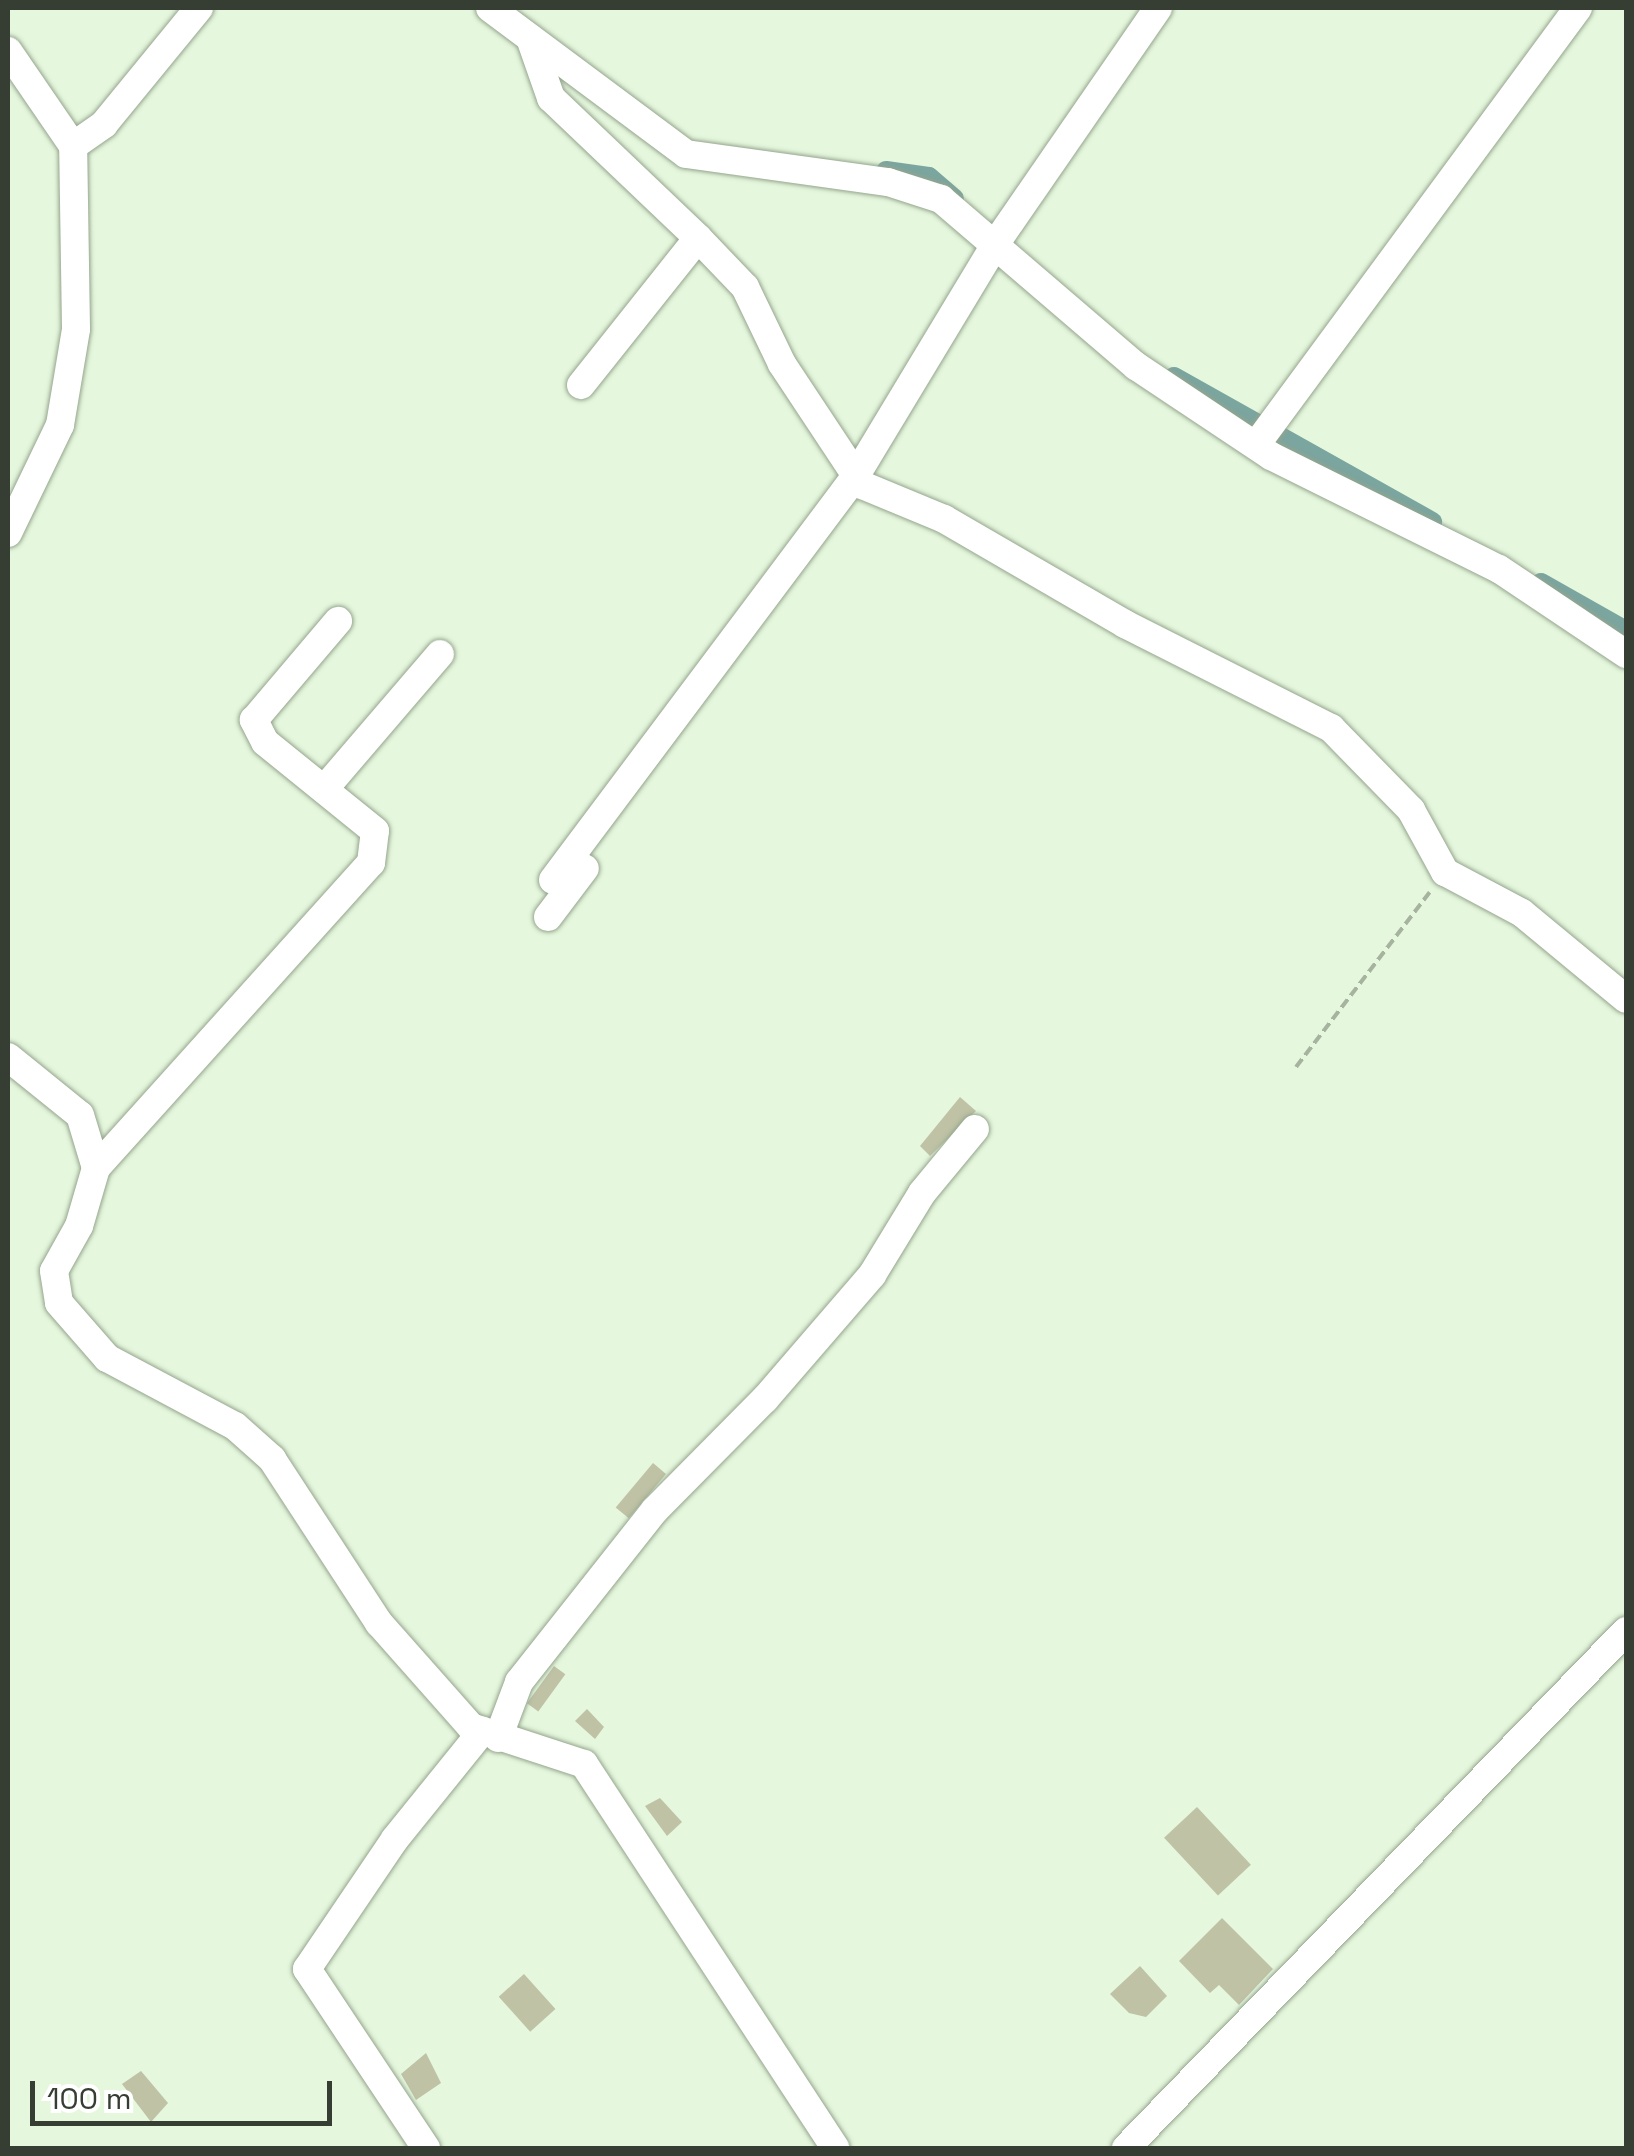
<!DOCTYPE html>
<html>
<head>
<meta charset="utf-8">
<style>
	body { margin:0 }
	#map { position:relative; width:1634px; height:2156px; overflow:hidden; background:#e5f7dd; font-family:"Space Grotesk",sans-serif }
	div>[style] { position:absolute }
	.canal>* { height:20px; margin:-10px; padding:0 10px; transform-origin:10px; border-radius:10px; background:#7ba59f }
	.building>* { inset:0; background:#bfc2a5; transform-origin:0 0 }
	.path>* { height:4px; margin-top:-2px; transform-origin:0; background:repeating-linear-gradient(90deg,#a5b39f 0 10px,transparent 0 15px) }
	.roads { filter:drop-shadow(0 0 2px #94a58d) drop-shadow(0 0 2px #94a58d) }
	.minor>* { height:28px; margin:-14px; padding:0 14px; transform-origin:14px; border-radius:14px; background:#fff }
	span { translate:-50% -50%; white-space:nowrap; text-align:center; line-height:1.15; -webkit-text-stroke:8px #fff; paint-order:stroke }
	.frame { position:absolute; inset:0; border:10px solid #363d33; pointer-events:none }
	.scale { position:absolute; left:30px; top:2081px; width:302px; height:45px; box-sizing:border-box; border:5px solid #363d33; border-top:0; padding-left:12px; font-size:30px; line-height:35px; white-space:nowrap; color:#363d33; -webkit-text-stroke:8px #fff; paint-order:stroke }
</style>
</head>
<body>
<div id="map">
	<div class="canal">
		<div style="left:886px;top:171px;width:43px;rotate:7.9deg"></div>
		<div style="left:929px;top:177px;width:33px;rotate:41deg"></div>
		<div style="left:1174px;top:377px;width:296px;rotate:29.3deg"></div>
		<div style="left:1541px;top:583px;width:98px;rotate:29.5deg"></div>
	</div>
	<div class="building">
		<div style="clip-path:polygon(960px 1097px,976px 1111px,930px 1156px,920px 1146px)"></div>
		<div style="left:653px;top:1463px;width:17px;height:58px;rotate:40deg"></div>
		<div style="left:554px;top:1666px;width:14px;height:46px;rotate:36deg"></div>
		<div style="clip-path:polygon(587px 1709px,604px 1727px,595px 1739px,575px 1721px)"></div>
		<div style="clip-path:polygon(660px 1798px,682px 1822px,667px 1836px,645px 1806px)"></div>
		<div style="left:1197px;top:1807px;width:79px;height:45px;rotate:47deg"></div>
		<div style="clip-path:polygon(1222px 1918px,1273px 1969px,1239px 2005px,1219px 1985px,1210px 1993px,1179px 1961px)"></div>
		<div style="clip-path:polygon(1140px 1966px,1167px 1996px,1146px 2017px,1129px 2013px,1110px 1994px)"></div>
		<div style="left:524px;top:1974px;width:47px;height:34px;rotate:48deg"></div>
		<div style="clip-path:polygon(426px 2053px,441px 2083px,416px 2100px,401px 2074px)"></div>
		<div style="clip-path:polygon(141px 2071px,168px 2103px,151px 2122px,122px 2084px)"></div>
	</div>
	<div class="path">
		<div style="left:1296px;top:1067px;width:220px;rotate:-52.6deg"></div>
	</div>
	<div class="roads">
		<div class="minor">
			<div style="left:490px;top:8px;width:244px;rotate:36.7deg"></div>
			<div style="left:686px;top:154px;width:204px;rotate:7.9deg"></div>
			<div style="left:888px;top:182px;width:56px;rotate:17.8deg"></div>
			<div style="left:941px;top:199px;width:257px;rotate:40.6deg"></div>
			<div style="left:1136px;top:366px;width:162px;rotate:33.7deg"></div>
			<div style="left:1271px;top:456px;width:254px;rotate:26.4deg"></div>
			<div style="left:1499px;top:569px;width:153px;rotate:33.8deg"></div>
			<div style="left:530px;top:38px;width:64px;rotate:70.7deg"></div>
			<div style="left:551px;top:98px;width:203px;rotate:43.6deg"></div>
			<div style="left:698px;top:238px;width:188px;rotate:128.5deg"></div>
			<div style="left:8px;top:51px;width:115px;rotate:55.6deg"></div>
			<div style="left:698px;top:238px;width:68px;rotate:46.2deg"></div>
			<div style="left:745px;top:287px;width:85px;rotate:64.3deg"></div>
			<div style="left:782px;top:364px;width:145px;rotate:56.5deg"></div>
			<div style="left:862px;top:485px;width:89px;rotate:22.5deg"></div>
			<div style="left:944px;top:519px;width:209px;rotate:30.1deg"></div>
			<div style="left:1125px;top:624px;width:231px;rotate:26.8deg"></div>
			<div style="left:1331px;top:728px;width:115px;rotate:45.7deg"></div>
			<div style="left:1411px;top:810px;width:71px;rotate:61.3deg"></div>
			<div style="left:1445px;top:872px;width:87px;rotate:28deg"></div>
			<div style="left:1522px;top:913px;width:135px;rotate:39.6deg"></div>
			<div style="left:1256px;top:445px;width:543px;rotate:-53.62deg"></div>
			<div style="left:8px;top:533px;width:120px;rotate:-64.3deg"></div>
			<div style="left:60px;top:425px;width:97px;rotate:-80.5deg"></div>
			<div style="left:76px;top:329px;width:183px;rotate:-90.9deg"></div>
			<div style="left:73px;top:146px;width:38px;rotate:-35deg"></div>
			<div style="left:104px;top:124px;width:150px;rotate:-50.7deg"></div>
			<div style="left:326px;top:787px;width:175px;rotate:-49.4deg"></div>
			<div style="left:553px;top:880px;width:504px;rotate:-53.15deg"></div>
			<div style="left:855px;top:477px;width:273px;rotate:-58.9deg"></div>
			<div style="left:996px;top:243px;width:285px;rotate:-55.4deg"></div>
			<div style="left:548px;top:917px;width:61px;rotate:-52.9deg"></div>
			<div style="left:8px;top:1057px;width:92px;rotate:38.9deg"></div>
			<div style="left:80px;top:1115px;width:55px;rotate:73.2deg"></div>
			<div style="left:96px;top:1168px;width:60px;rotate:106.3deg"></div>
			<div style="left:79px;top:1226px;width:51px;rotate:119.1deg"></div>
			<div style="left:54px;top:1271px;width:32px;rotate:81deg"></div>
			<div style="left:59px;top:1303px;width:73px;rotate:48.9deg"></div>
			<div style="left:107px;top:1358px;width:145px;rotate:28deg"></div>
			<div style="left:235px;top:1426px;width:50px;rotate:41.7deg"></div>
			<div style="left:272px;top:1459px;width:196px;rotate:56.9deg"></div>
			<div style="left:379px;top:1623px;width:139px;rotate:48.5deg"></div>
			<div style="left:471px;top:1727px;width:119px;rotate:18.1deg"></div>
			<div style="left:584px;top:1764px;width:459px;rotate:56.8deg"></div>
			<div style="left:96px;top:1168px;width:411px;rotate:-48deg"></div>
			<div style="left:371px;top:863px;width:32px;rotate:-83deg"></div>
			<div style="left:375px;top:831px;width:141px;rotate:-141deg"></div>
			<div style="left:265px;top:742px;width:25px;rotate:-117deg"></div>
			<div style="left:254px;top:720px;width:130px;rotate:-49.7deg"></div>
			<div style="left:498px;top:1738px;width:60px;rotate:-69.4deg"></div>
			<div style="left:519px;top:1682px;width:219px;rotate:-51.7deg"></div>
			<div style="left:655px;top:1510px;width:156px;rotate:-45.3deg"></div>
			<div style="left:765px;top:1399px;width:164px;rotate:-49.2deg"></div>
			<div style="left:872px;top:1275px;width:96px;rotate:-58.6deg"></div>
			<div style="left:922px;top:1193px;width:83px;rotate:-50.4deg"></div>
			<div style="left:426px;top:2148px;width:215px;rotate:-123.6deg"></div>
			<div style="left:307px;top:1969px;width:157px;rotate:-55.9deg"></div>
			<div style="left:395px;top:1839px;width:139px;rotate:-51.1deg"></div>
			<div style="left:1126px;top:2148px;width:719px;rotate:-45.96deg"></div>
		</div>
	</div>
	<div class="frame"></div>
	<div class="scale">100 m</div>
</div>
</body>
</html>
